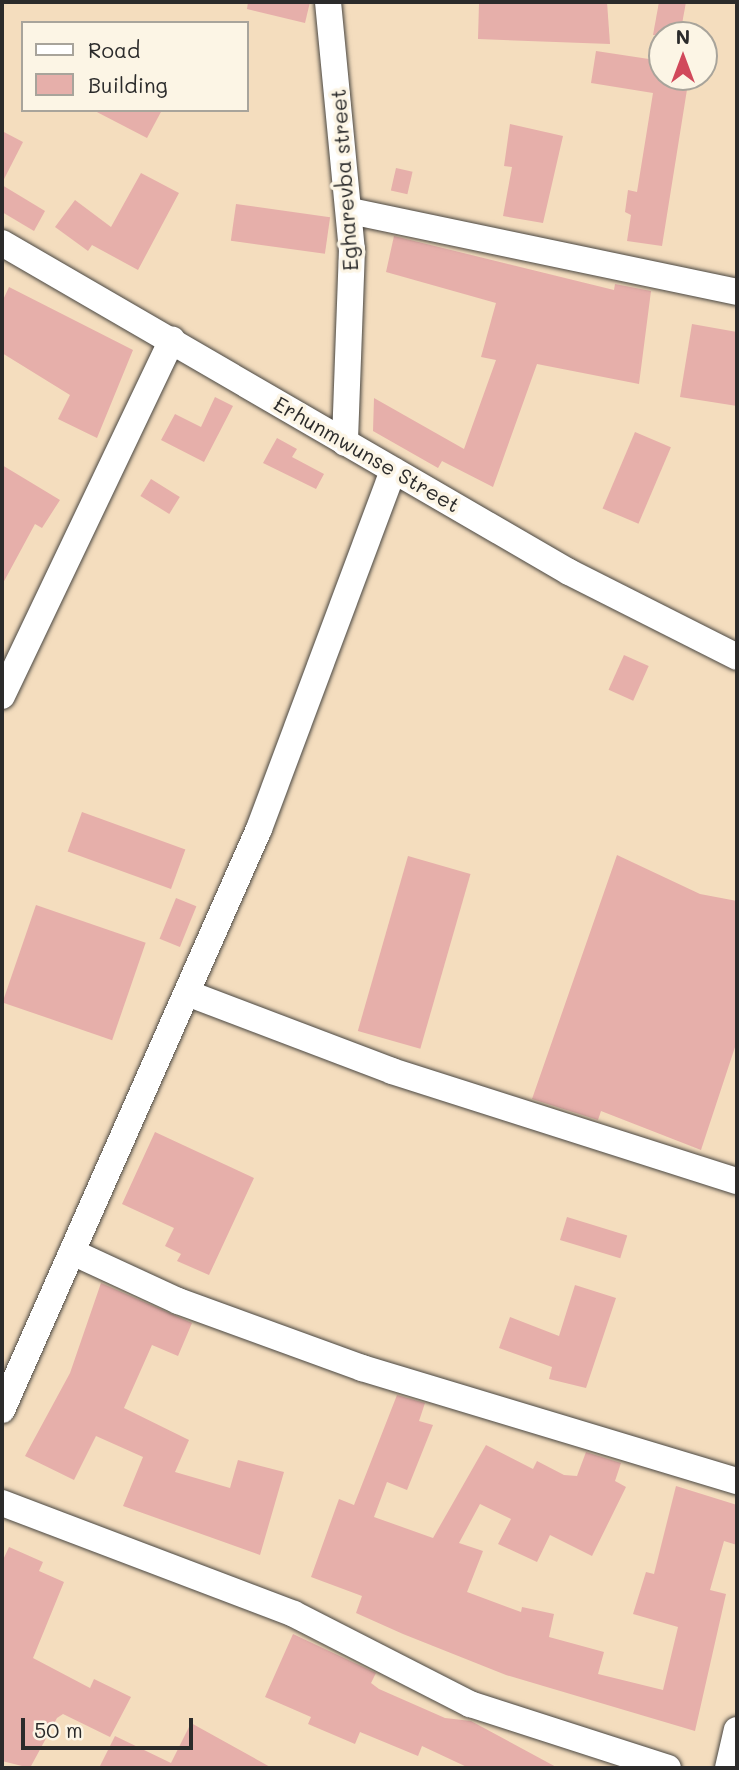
<!DOCTYPE html>
<html>
<head>
<meta charset="utf-8">
<style>
	body { margin:0 }
	#map { position:relative; width:739px; height:1770px; overflow:hidden; background:#f4ddbe; font-family:Mali,sans-serif }
	div>[style] { position:absolute }
	.building>* { inset:0; background:#e6afaa; transform-origin:0 0 }
	.roads { filter:drop-shadow(0 0 2px #494641) drop-shadow(0 0 2px #494641) }
	.minor>* { height:26px; margin:-13px; padding:0 13px; transform-origin:13px; border-radius:13px; background:#fff }
	span { translate:-50% -50%; white-space:nowrap; text-align:center; line-height:1.15; -webkit-text-stroke:7px #fcf5e5; paint-order:stroke }
	.street-label { font-size:21px; color:#2b2b2b }
	.frame { position:absolute; inset:0; border:4px solid #2b2b2b; pointer-events:none }
	.legend { position:absolute; left:21px; top:21px; width:228px; height:91px; box-sizing:border-box; background:#fcf5e5; border:2px solid #a8a49b; margin:0; padding:9px 12px; list-style:none; font-size:21px; color:#2b2b2b }
	.legend li { display:flex; align-items:center; gap:14px; height:35px }
	.legend b { width:35px; border:2px solid #a8a49b }
	.north { position:absolute; left:648px; top:21px; width:70px; height:70px; box-sizing:border-box; background:#fcf5e5; border:2px solid #a8a49b; border-radius:50%; rotate:0deg; font-size:19px; font-weight:700; line-height:28px; text-align:center; color:#2b2b2b }
	.north::after { content:''; display:block; margin:auto; width:24px; height:32px; background:#d1495b; clip-path:polygon(50% 0,100% 100%,50% 72%,0 100%) }
	.scale { position:absolute; left:21px; top:1718px; width:172px; height:32px; box-sizing:border-box; border:4px solid #2b2b2b; border-top:0; padding-left:9px; font-size:21px; line-height:24px; white-space:nowrap; color:#2b2b2b; -webkit-text-stroke:5px #fcf5e5; paint-order:stroke }
</style>
</head>
<body>
<div id="map">
	<div class="building">
		<div style="clip-path:polygon(248px 2px,310px 2px,305px 23px,247px 9px)"></div>
		<div style="clip-path:polygon(577px 2px,607px 2px,610px 44px,478px 39px,479px 3px)"></div>
		<div style="clip-path:polygon(659px 2px,686px 2px,680px 35px,653px 35px)"></div>
		<div style="clip-path:polygon(596px 51px,662px 61px,662px 77px,689px 77px,662px 246px,627px 241px,631px 215px,625px 212px,628px 190px,637px 192px,653px 93px,591px 83px)"></div>
		<div style="clip-path:polygon(93px 110px,162px 110px,147px 138px)"></div>
		<div style="clip-path:polygon(510px 124px,563px 136px,543px 223px,503px 216px,512px 167px,504px 166px)"></div>
		<div style="clip-path:polygon(2px 131px,23px 142px,2px 183px)"></div>
		<div style="left:396px;top:168px;width:17px;height:23px;rotate:13deg"></div>
		<div style="clip-path:polygon(141px 173px,179px 193px,138px 270px,92px 245px,88px 251px,55px 227px,75px 200px,111px 227px)"></div>
		<div style="clip-path:polygon(2px 185px,45px 211px,34px 231px,2px 212px)"></div>
		<div style="left:236px;top:204px;width:95px;height:37px;rotate:8deg"></div>
		<div style="clip-path:polygon(394px 236px,614px 290px,615px 284px,651px 291px,639px 384px,537px 364px,493px 487px,442px 461px,438px 468px,373px 431px,374px 398px,464px 449px,496px 360px,481px 357px,496px 303px,386px 272px)"></div>
		<div style="clip-path:polygon(9px 287px,133px 350px,97px 438px,58px 419px,70px 395px,2px 353px,2px 302px)"></div>
		<div style="clip-path:polygon(692px 324px,737px 332px,737px 406px,680px 397px)"></div>
		<div style="clip-path:polygon(215px 397px,233px 406px,204px 462px,161px 440px,175px 414px,201px 427px)"></div>
		<div style="left:635px;top:432px;width:39px;height:83px;rotate:23deg"></div>
		<div style="clip-path:polygon(277px 438px,297px 449px,292px 457px,324px 474px,316px 489px,263px 463px)"></div>
		<div style="clip-path:polygon(2px 465px,60px 500px,42px 528px,35px 524px,2px 585px)"></div>
		<div style="left:151px;top:479px;width:34px;height:20px;rotate:32deg"></div>
		<div style="left:624px;top:655px;width:27px;height:38px;rotate:24deg"></div>
		<div style="left:82px;top:812px;width:110px;height:42px;rotate:20deg"></div>
		<div style="clip-path:polygon(617px 855px,700px 894px,737px 901px,737px 1041px,701px 1150px,601px 1111px,598px 1120px,532px 1099px)"></div>
		<div style="left:408px;top:856px;width:65px;height:182px;rotate:16deg"></div>
		<div style="left:176px;top:898px;width:22px;height:44px;rotate:22deg"></div>
		<div style="left:36px;top:905px;width:116px;height:103px;rotate:19deg"></div>
		<div style="clip-path:polygon(155px 1132px,254px 1178px,209px 1275px,177px 1261px,181px 1254px,165px 1246px,174px 1228px,122px 1204px)"></div>
		<div style="left:567px;top:1217px;width:63px;height:24px;rotate:17deg"></div>
		<div style="clip-path:polygon(101px 1283px,192px 1323px,178px 1356px,152px 1345px,124px 1408px,189px 1440px,175px 1472px,230px 1488px,238px 1460px,284px 1472px,260px 1555px,123px 1506px,143px 1457px,96px 1436px,74px 1480px,25px 1456px,70px 1373px)"></div>
		<div style="clip-path:polygon(575px 1285px,616px 1298px,586px 1388px,549px 1379px,552px 1367px,499px 1348px,510px 1317px,559px 1336px)"></div>
		<div style="clip-path:polygon(397px 1395px,425px 1403px,419px 1421px,433px 1425px,407px 1490px,387px 1482px,374px 1517px,433px 1538px,486px 1445px,533px 1469px,537px 1461px,564px 1475px,577px 1476px,586px 1452px,621px 1463px,615px 1481px,626px 1487px,592px 1556px,550px 1535px,537px 1562px,498px 1544px,511px 1519px,480px 1504px,459px 1543px,483px 1551px,467px 1592px,521px 1612px,522px 1607px,554px 1614px,549px 1637px,604px 1652px,598px 1674px,663px 1690px,678px 1627px,633px 1614px,646px 1572px,654px 1574px,676px 1486px,737px 1505px,737px 1545px,724px 1541px,710px 1590px,726px 1594px,695px 1731px,506px 1675px,403px 1634px,356px 1613px,362px 1596px,311px 1577px,339px 1499px,354px 1505px)"></div>
		<div style="clip-path:polygon(9px 1547px,43px 1562px,39px 1571px,64px 1582px,33px 1658px,90px 1688px,94px 1679px,131px 1697px,110px 1737px,63px 1714px,57px 1718px,30px 1768px,2px 1761px,2px 1562px)"></div>
		<div style="clip-path:polygon(293px 1634px,376px 1673px,371px 1683px,379px 1689px,445px 1718px,471px 1721px,558px 1768px,469px 1768px,422px 1746px,418px 1756px,360px 1732px,355px 1744px,308px 1724px,311px 1717px,265px 1697px)"></div>
		<div style="clip-path:polygon(191px 1723px,272px 1768px,99px 1768px,115px 1736px,171px 1763px)"></div>
	</div>
	<div class="roads">
		<div class="minor">
			<div style="left:328px;top:2px;width:248px;rotate:84.5deg"></div>
			<div style="left:352px;top:249px;width:194px;rotate:92.1deg"></div>
			<div style="left:350px;top:211px;width:395px;rotate:11.8deg"></div>
			<div style="left:2px;top:243px;width:656px;rotate:30.12deg"></div>
			<div style="left:569px;top:572px;width:188px;rotate:26.8deg"></div>
			<div style="left:2px;top:696px;width:395px;rotate:-64.5deg"></div>
			<div style="left:187px;top:993px;width:219px;rotate:20.8deg"></div>
			<div style="left:392px;top:1071px;width:362px;rotate:17.7deg"></div>
			<div style="left:72px;top:1252px;width:117px;rotate:24.8deg"></div>
			<div style="left:178px;top:1301px;width:196px;rotate:20deg"></div>
			<div style="left:362px;top:1368px;width:392px;rotate:16.8deg"></div>
			<div style="left:2px;top:1410px;width:635px;rotate:-66.14deg"></div>
			<div style="left:259px;top:829px;width:383px;rotate:-69.5deg"></div>
			<div style="left:2px;top:1503px;width:312px;rotate:20.8deg"></div>
			<div style="left:294px;top:1614px;width:198px;rotate:27.1deg"></div>
			<div style="left:470px;top:1704px;width:208px;rotate:17.9deg"></div>
			<div style="left:728px;top:1768px;width:39px;rotate:-77deg"></div>
		</div>
	</div>
	<div class="street-label">
		<span style="left:344px;top:180px;rotate:-94deg">Egharevba street</span>
		<span style="left:367px;top:454px;rotate:30deg">Erhunmwunse Street</span>
	</div>
	<div class="frame"></div>
	<ul class="legend">
	<li><b style="height:9px;background:#fff"></b>Road</li>
	<li><b style="height:19px;background:#e6afaa"></b>Building</li>
	</ul>
	<div class="north">N</div>
	<div class="scale">50 m</div>
</div>
</body>
</html>
